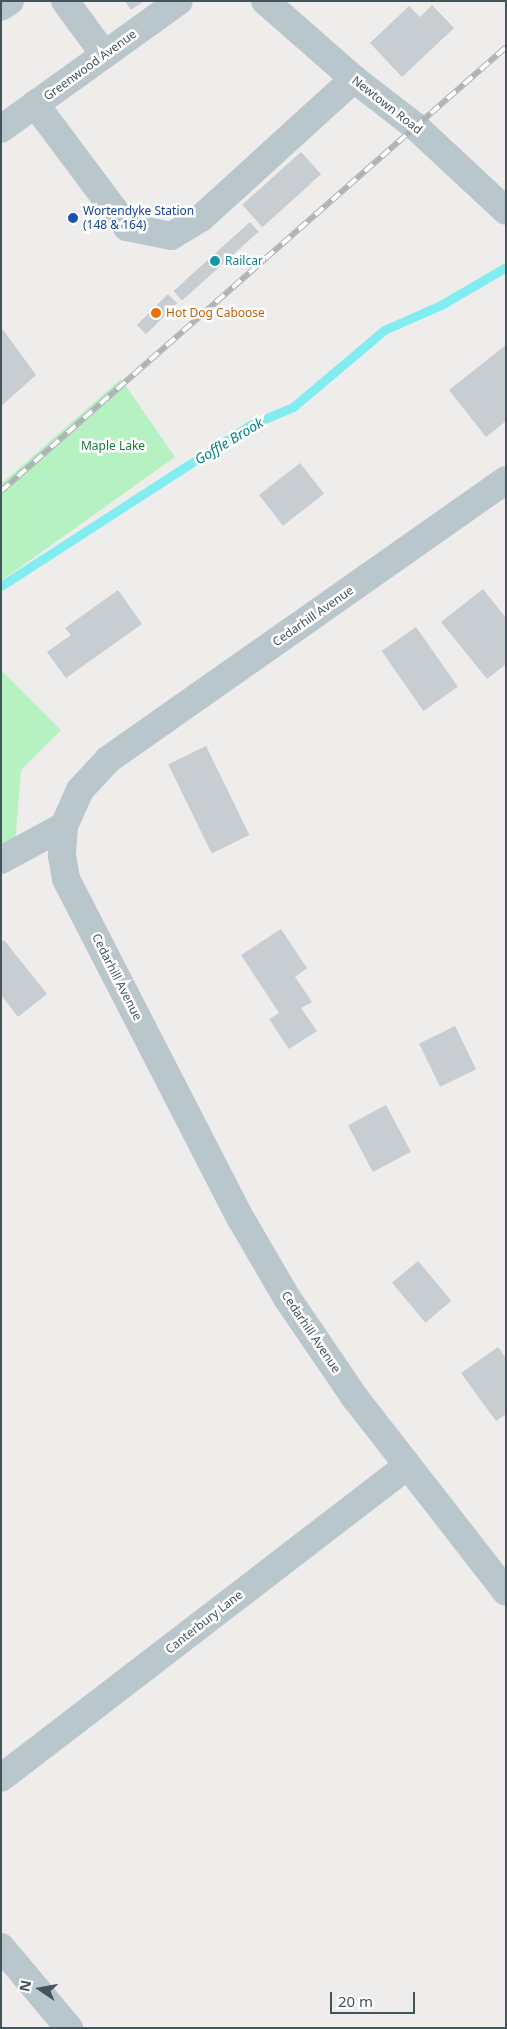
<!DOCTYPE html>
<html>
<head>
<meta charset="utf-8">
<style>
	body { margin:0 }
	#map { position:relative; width:507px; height:2029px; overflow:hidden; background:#efecec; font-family:"Noto Sans",sans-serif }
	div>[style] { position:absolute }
	.green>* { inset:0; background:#b6f1c2 }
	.stream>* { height:9px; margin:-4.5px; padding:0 4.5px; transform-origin:4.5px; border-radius:4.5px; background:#81edf0 }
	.building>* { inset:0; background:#c8cdd1; transform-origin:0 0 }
	.minor>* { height:28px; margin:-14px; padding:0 14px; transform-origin:14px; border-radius:14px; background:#b9c7cd }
	.rail>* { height:5.5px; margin-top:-2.75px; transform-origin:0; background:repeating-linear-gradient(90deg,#fff 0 11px,#aeb3b7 0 22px); box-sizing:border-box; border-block:1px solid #aeb3b7 }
	.dots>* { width:14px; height:14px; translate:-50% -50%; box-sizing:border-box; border:2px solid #fff; border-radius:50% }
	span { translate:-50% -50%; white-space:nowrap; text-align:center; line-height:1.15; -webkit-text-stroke:5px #fff; paint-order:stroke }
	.street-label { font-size:12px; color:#43545a }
	.transit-label { font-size:12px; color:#164399 }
	.left { translate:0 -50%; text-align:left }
	.culture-label { font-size:12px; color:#0d838f }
	.food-label { font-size:12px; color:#c56008 }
	.park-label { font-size:12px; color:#117f34 }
	.water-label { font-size:14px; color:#078285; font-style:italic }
	.frame { position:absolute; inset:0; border:2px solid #43545a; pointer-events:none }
	.north { position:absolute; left:15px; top:1964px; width:50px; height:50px; -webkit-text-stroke:4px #fff; paint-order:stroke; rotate:282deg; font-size:14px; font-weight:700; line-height:20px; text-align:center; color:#43545a }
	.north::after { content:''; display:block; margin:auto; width:18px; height:22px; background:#43545a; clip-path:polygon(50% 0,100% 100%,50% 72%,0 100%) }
	.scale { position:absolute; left:330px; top:1992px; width:85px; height:22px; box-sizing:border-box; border:2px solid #43545a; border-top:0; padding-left:6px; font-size:15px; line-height:18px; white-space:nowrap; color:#43545a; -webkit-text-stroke:4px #fff; paint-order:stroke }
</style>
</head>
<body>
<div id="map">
	<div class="green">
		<div style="clip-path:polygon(121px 379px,175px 457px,1px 581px,1px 484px)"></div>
		<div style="clip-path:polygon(1px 670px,61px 730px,21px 770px,15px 845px,1px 848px)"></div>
	</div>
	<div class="stream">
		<div style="left:1px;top:586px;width:297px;rotate:-32.9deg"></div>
		<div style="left:250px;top:425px;width:47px;rotate:-22.7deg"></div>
		<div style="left:293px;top:407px;width:119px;rotate:-40.2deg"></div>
		<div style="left:384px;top:330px;width:62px;rotate:-23.7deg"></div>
		<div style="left:441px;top:305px;width:75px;rotate:-30.3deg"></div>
	</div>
	<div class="building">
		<div style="clip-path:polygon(125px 1px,144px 1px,131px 10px)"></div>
		<div style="clip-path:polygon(432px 5px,454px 28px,402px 77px,370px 43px,409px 6px,420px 17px)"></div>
		<div style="left:301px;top:152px;width:30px;height:79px;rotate:48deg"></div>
		<div style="left:250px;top:222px;width:13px;height:103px;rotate:48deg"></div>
		<div style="left:168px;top:294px;width:13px;height:44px;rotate:45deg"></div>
		<div style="clip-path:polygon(1px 327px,36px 375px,1px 406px)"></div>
		<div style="clip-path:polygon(506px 345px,506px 421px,486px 437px,449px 390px)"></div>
		<div style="left:300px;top:463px;width:39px;height:52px;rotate:52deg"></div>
		<div style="clip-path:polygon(483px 589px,506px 618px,506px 664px,487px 679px,441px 622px)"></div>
		<div style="clip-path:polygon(118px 590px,142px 624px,66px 678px,47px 652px,71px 635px,65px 628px)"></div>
		<div style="left:416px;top:627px;width:73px;height:42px;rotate:55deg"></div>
		<div style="left:206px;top:746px;width:99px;height:42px;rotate:64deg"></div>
		<div style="clip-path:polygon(281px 929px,307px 968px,295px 977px,312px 1002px,301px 1008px,317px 1031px,289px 1049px,269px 1019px,279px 1013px,241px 955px)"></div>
		<div style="clip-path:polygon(4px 940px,47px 994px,18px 1017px,1px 995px,1px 942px)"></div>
		<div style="left:455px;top:1026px;width:48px;height:40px;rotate:64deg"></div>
		<div style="left:386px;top:1105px;width:53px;height:43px;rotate:62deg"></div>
		<div style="left:418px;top:1261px;width:52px;height:34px;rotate:50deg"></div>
		<div style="clip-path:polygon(498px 1347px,506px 1358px,506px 1414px,496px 1421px,461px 1373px)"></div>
	</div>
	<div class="minor">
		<div style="left:65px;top:1px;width:66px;rotate:53.7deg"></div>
		<div style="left:265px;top:1px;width:118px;rotate:41.2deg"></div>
		<div style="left:354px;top:79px;width:78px;rotate:37.7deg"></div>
		<div style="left:416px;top:127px;width:123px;rotate:43deg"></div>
		<div style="left:1px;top:7px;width:11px;rotate:-34deg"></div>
		<div style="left:35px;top:104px;width:154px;rotate:53.2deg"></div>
		<div style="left:127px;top:227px;width:45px;rotate:11.6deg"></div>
		<div style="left:171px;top:236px;width:35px;rotate:-31deg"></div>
		<div style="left:201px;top:218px;width:207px;rotate:-42.3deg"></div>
		<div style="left:1px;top:129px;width:219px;rotate:-35.7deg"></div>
		<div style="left:506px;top:480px;width:487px;rotate:144.9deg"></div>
		<div style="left:108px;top:760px;width:41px;rotate:133deg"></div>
		<div style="left:80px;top:790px;width:39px;rotate:114deg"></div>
		<div style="left:64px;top:826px;width:30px;rotate:94deg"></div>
		<div style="left:62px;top:856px;width:23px;rotate:80deg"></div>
		<div style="left:66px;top:879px;width:382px;rotate:62.8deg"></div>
		<div style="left:241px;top:1219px;width:91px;rotate:59.8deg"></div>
		<div style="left:287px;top:1298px;width:122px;rotate:55.7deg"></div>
		<div style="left:356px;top:1399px;width:244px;rotate:52.1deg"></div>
		<div style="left:1px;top:860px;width:72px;rotate:-28.4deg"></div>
		<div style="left:1px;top:1778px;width:512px;rotate:-37.54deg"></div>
		<div style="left:1px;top:1947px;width:106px;rotate:50deg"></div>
	</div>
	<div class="rail">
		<div style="left:1px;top:491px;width:672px;rotate:-41.32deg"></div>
	</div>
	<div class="dots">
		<div style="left:73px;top:218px;background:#1a4fb4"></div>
		<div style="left:215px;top:261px;background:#0f9aa8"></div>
		<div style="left:156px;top:313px;background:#e8710a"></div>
	</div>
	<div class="street-label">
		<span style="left:90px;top:65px;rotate:-36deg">Greenwood Avenue</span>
		<span style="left:387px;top:105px;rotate:38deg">Newtown Road</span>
		<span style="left:313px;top:616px;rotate:-35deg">Cedarhill Avenue</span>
		<span style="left:117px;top:977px;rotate:63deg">Cedarhill Avenue</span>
		<span style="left:311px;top:1332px;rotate:56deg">Cedarhill Avenue</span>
		<span style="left:204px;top:1622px;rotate:-38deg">Canterbury Lane</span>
	</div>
	<div class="transit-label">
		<span class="left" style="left:83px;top:218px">Wortendyke Station<br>(148 &amp; 164)</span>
	</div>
	<div class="culture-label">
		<span class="left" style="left:225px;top:261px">Railcar</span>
	</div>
	<div class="food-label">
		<span class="left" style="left:166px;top:313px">Hot Dog Caboose</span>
	</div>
	<div class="park-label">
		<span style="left:113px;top:446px">Maple Lake</span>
	</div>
	<div class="water-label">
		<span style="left:229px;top:441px;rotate:-31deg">Goffle Brook</span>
	</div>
	<div class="frame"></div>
	<div class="north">N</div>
	<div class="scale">20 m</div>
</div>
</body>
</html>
